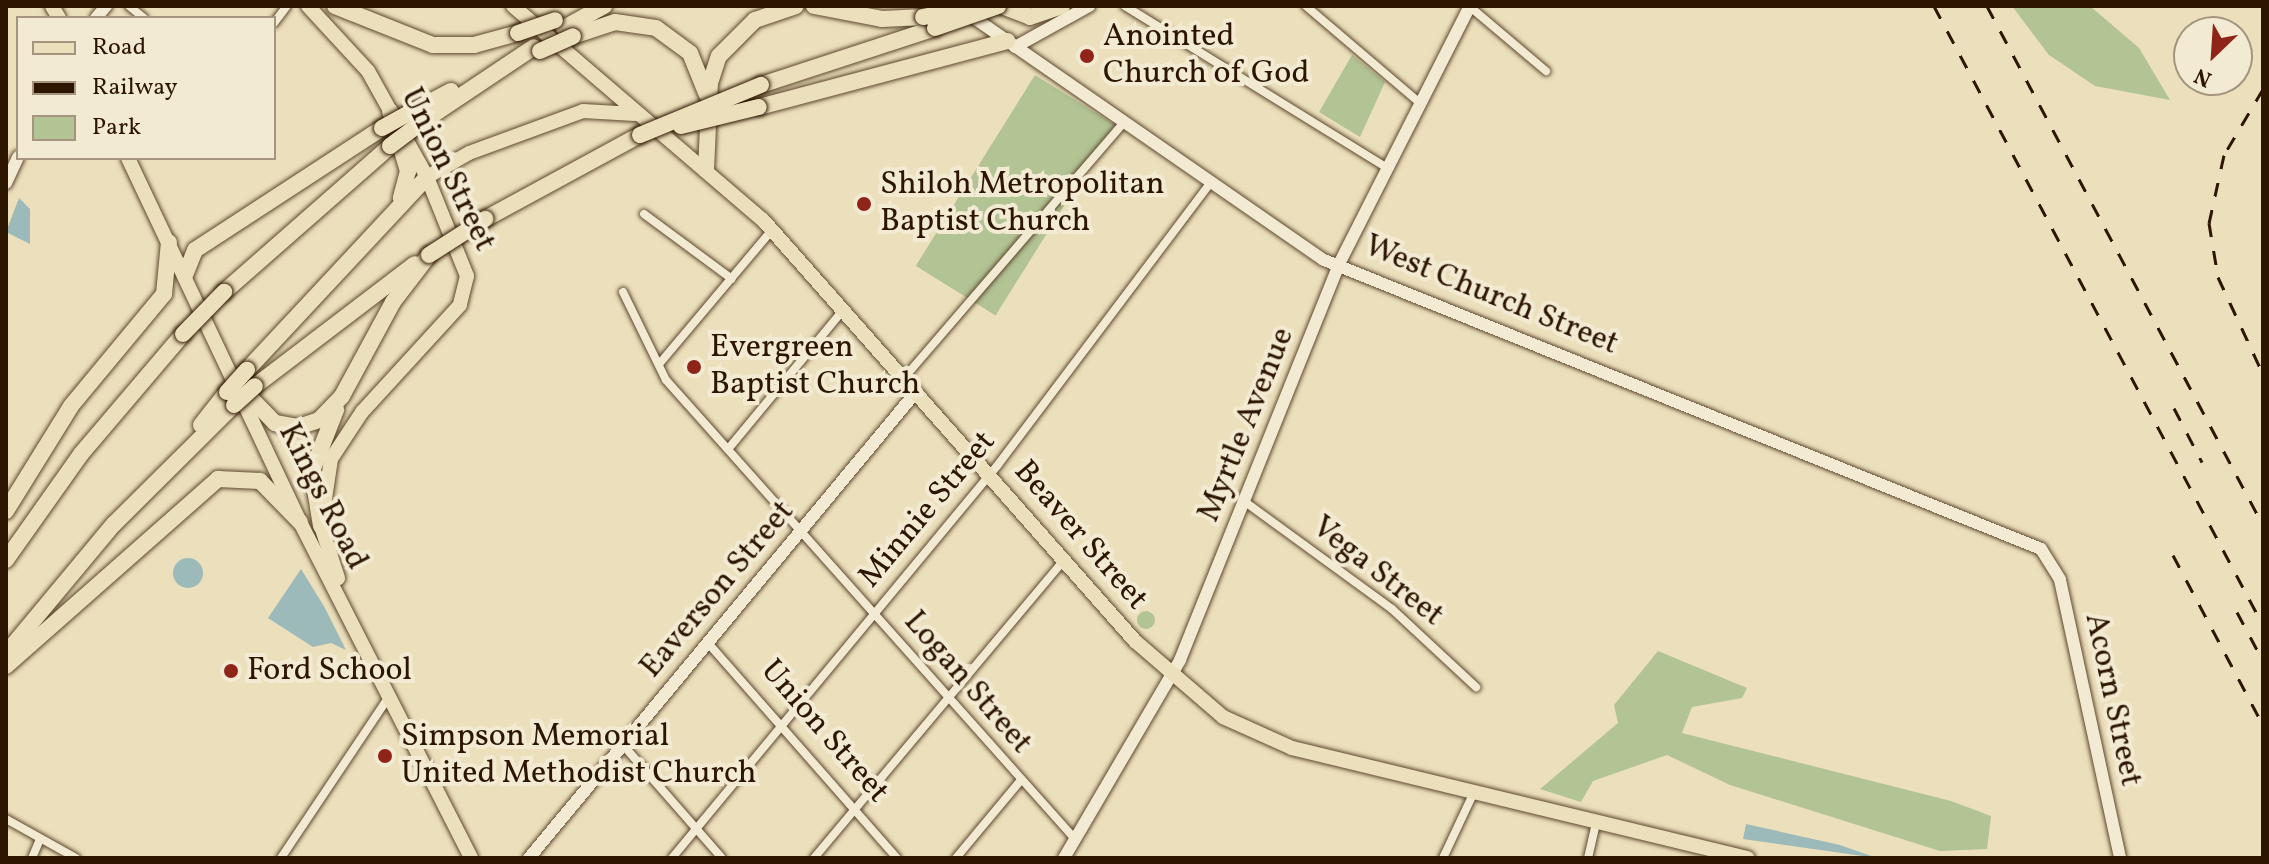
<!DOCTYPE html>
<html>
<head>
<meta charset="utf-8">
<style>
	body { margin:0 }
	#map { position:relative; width:2269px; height:864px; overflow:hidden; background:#ecdfbb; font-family:Vollkorn,serif }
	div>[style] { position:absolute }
	.green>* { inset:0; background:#b2c394; transform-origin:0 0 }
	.round { border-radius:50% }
	.water>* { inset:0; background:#9cbab9 }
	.roads { filter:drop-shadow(0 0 2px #5d482f) drop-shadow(0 0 2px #5d482f) }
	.street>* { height:8px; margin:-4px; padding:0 4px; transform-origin:4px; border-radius:4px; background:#f3ead3 }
	.secondary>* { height:12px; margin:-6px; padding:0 6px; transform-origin:6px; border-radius:6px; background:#f3ead3 }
	.primary>* { height:14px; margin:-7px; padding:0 7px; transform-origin:7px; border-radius:7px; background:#ecdfbb }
	.highway>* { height:16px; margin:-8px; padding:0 8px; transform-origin:8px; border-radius:8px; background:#ecdfbb }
	.rail>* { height:3px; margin-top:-1.5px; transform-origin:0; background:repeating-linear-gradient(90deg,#2d1600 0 14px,transparent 0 28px) }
	.bridges { filter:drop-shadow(0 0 2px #2d1600) drop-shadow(0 0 2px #2d1600) }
	.highway-bridge>* { height:16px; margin:-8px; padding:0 8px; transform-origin:8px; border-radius:8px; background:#ecdfbb }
	.dots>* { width:22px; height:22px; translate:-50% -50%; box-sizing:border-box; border:4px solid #f3ead3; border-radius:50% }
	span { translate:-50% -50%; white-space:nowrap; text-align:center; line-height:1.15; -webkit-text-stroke:8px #f3ead3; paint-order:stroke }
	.poi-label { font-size:32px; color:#2d1600 }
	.left { translate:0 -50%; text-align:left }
	.street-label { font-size:32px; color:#2d1600 }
	.frame { position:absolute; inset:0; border:8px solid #2d1600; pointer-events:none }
	.legend { position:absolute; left:16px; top:16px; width:260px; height:144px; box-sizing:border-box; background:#f3ead3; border:2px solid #a4957f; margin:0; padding:10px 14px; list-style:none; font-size:24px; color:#2d1600 }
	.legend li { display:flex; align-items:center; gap:16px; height:40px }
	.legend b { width:40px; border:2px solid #a4957f }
	.north { position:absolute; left:2173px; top:16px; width:80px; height:80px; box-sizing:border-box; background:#f3ead3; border:2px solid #a4957f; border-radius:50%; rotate:205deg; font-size:22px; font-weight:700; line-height:32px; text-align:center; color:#2d1600 }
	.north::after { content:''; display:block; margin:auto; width:28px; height:36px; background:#8f2418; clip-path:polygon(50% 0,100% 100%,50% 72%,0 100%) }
</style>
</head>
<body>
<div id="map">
	<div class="green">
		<div style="clip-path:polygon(2012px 6px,2090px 6px,2139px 48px,2170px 100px,2095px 86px,2049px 55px)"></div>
		<div style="clip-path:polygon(1352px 55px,1385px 82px,1360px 137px,1319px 112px)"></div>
		<div style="left:1035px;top:75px;width:94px;height:225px;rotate:32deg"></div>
		<div class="round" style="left:1137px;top:611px;width:18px;height:18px"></div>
		<div style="clip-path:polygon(1658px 651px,1747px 688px,1742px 698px,1692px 707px,1682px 733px,1951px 801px,1991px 816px,1987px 849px,1940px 851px,1730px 785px,1667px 755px,1593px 781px,1581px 802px,1540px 789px,1618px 723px,1614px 705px)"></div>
	</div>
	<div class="water">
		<div style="clip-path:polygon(19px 198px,30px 209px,30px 244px,6px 232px)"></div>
		<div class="round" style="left:173px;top:558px;width:30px;height:30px"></div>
		<div style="clip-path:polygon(301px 569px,325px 608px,346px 650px,331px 643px,313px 647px,268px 618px)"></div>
		<div style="clip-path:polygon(1746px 824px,1840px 845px,1877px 858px,1743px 839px)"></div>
	</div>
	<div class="roads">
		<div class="street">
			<div style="left:129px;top:6px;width:19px;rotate:39deg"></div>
			<div style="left:1125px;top:6px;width:308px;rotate:31.7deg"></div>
			<div style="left:1306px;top:6px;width:150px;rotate:40.4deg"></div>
			<div style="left:1469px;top:6px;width:101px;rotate:40.2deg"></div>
			<div style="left:274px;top:23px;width:21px;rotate:-53deg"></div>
			<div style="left:644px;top:214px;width:109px;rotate:36.5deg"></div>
			<div style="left:623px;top:292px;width:98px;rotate:64deg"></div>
			<div style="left:666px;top:380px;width:615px;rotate:48.3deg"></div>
			<div style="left:660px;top:363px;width:174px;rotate:-49.9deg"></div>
			<div style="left:904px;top:378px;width:336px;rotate:-49.3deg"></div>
			<div style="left:729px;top:448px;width:179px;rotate:-50.4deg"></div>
			<div style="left:1244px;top:501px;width:183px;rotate:36.1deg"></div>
			<div style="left:1392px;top:609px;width:115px;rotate:42.9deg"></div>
			<div style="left:708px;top:643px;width:286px;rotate:48.7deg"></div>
			<div style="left:623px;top:745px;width:150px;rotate:48.8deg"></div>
			<div style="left:6px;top:819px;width:80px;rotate:29.1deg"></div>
			<div style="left:32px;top:858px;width:21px;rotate:-67deg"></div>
			<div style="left:281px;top:858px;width:196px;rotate:-56.2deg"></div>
			<div style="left:672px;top:858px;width:509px;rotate:-50.34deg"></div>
			<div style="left:997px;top:466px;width:354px;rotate:-53deg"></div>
			<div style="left:814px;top:858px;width:389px;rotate:-50deg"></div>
			<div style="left:956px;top:858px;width:102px;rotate:-50.2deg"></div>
			<div style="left:1443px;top:858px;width:73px;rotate:-64.8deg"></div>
			<div style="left:1588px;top:858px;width:37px;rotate:-77deg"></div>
		</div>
		<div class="secondary">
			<div style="left:967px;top:13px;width:434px;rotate:34.7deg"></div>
			<div style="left:1324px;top:260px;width:773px;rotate:21.95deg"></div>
			<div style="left:2041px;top:549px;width:36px;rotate:58deg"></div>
			<div style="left:2060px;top:580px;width:284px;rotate:77.8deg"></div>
			<div style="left:96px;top:18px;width:16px;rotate:-50deg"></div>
			<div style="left:1015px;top:47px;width:85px;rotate:-29deg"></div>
			<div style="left:6px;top:183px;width:29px;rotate:-65deg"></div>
			<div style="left:529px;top:858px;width:606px;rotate:-50.29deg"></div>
			<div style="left:1064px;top:858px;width:229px;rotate:-59.6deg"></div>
			<div style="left:1180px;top:660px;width:427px;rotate:-68.1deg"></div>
			<div style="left:1339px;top:264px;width:289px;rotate:-63.1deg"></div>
		</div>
		<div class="primary">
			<div style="left:52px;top:6px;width:14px;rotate:60deg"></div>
			<div style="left:308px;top:6px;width:88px;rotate:47.3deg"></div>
			<div style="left:368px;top:71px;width:121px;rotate:60.9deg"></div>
			<div style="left:427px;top:177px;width:107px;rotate:68deg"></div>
			<div style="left:467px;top:276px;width:30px;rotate:104deg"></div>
			<div style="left:460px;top:305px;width:145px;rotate:132.5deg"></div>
			<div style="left:362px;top:412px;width:56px;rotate:123.4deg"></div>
			<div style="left:331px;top:459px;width:68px;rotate:98.5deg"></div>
			<div style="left:321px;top:526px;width:55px;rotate:71.9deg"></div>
			<div style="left:513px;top:6px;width:329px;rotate:40.6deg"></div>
			<div style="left:763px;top:220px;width:562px;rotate:48.54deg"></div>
			<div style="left:1135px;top:641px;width:116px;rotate:40.8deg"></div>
			<div style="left:1223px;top:717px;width:76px;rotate:24.2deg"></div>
			<div style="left:1292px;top:748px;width:469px;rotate:13.6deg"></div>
			<div style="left:128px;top:158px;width:403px;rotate:64.7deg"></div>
			<div style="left:300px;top:522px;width:377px;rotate:63deg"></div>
			<div style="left:427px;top:177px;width:48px;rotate:-29.7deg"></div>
			<div style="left:469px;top:153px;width:121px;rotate:-20.2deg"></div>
			<div style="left:583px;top:111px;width:52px;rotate:3.3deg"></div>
		</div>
		<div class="highway">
			<div style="left:335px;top:6px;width:105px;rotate:21.7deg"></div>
			<div style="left:433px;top:45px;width:41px"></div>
			<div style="left:474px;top:45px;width:46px;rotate:-15.3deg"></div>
			<div style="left:814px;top:6px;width:69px;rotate:10.8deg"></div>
			<div style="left:882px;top:19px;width:41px;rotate:-2.8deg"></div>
			<div style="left:1002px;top:6px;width:30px;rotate:21deg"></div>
			<div style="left:1030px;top:17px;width:34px;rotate:-19deg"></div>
			<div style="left:564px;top:28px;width:46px;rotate:-28.8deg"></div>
			<div style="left:573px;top:36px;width:44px;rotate:-18.4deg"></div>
			<div style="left:615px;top:22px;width:41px;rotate:8.3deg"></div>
			<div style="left:656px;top:28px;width:42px;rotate:36.3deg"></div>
			<div style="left:690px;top:53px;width:45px;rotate:68deg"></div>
			<div style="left:761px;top:85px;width:183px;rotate:-18.1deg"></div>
			<div style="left:759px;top:107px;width:257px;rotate:-14.9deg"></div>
			<div style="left:390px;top:111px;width:63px;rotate:73.3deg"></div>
			<div style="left:408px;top:171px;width:28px;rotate:105deg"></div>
			<div style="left:413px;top:111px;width:43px;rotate:-27.8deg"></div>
			<div style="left:419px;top:124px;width:138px;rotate:-33.8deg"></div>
			<div style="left:706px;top:170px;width:87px;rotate:-87.4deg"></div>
			<div style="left:710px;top:83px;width:28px;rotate:-72deg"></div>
			<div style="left:719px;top:56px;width:51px;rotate:-45deg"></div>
			<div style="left:755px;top:20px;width:43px;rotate:-18.9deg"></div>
			<div style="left:485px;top:219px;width:176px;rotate:-28.5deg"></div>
			<div style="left:185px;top:275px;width:27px;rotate:-68deg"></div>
			<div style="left:195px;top:250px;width:223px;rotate:-33.1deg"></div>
			<div style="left:224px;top:292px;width:221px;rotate:-41.3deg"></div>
			<div style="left:247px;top:370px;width:264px;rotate:-47deg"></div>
			<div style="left:239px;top:386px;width:52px;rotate:45.8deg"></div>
			<div style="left:275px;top:423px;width:23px;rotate:10deg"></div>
			<div style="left:298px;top:427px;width:22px;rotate:-18deg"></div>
			<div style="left:319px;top:420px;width:33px;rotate:-46deg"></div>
			<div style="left:342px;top:396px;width:107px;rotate:-61.5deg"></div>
			<div style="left:393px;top:302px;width:59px;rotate:-52.5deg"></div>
			<div style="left:255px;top:386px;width:201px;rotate:-37.3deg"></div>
			<div style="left:201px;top:425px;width:42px;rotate:-51.8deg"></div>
			<div style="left:6px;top:511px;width:123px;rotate:-58.2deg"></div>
			<div style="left:71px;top:406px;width:146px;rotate:-50.3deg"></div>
			<div style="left:164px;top:294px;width:52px;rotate:-84.5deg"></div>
			<div style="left:321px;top:526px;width:56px;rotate:-99.3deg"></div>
			<div style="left:312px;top:471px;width:66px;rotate:-68.5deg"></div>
			<div style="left:6px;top:560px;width:130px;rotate:-54.7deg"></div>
			<div style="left:81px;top:454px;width:157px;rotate:-49.6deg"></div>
			<div style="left:8px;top:651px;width:165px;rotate:-50.2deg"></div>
			<div style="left:114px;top:524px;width:169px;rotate:-44.8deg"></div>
			<div style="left:6px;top:666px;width:283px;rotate:-41.4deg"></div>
			<div style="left:218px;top:479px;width:42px;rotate:2.7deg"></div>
			<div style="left:260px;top:481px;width:57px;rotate:45.7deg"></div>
		</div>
	</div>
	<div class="rail">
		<div style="left:1934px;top:6px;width:701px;rotate:62.01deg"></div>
		<div style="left:1987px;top:6px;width:588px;rotate:62deg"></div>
		<div style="left:2263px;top:89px;width:77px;rotate:120.6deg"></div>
		<div style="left:2224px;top:155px;width:70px;rotate:102.4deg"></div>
		<div style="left:2209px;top:223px;width:55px;rotate:80.5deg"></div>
		<div style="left:2218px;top:277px;width:107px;rotate:65.1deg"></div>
		<div style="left:2174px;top:408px;width:61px;rotate:62.6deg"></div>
		<div style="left:2173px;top:555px;width:192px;rotate:62.1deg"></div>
		<div style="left:2237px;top:612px;width:55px;rotate:62deg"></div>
	</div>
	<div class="bridges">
		<div class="highway-bridge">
			<div style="left:923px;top:17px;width:42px;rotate:-9.7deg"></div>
			<div style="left:935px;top:28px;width:67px;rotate:-19.2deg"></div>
			<div style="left:518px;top:33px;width:39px;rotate:-19deg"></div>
			<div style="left:540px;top:51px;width:36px;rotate:-24deg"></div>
			<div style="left:681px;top:126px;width:80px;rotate:-13.7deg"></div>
			<div style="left:382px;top:128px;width:35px;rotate:-29deg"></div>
			<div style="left:640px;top:135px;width:131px;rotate:-22.5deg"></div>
			<div style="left:390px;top:146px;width:36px;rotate:-37deg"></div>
			<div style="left:429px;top:255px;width:67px;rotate:-32.7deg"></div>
			<div style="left:183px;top:334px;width:59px;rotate:-45.7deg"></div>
			<div style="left:227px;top:392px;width:30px;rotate:-48deg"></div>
			<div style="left:234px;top:405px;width:28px;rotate:-42deg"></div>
		</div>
	</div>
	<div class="dots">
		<div style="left:1087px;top:56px;background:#8f2418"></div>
		<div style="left:864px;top:204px;background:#8f2418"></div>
		<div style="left:694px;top:367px;background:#8f2418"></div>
		<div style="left:231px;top:671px;background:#8f2418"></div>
		<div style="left:385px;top:756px;background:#8f2418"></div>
	</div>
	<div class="poi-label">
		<span class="left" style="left:1103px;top:56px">Anointed<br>Church of God</span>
		<span class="left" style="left:880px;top:204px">Shiloh Metropolitan<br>Baptist Church</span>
		<span class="left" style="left:710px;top:367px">Evergreen<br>Baptist Church</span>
		<span class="left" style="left:247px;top:671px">Ford School</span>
		<span class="left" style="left:401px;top:756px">Simpson Memorial<br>United Methodist Church</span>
	</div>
	<div class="street-label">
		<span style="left:447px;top:170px;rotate:64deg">Union Street</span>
		<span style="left:1491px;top:296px;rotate:22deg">West Church Street</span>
		<span style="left:1247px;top:425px;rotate:-68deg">Myrtle Avenue</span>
		<span style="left:322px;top:497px;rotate:63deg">Kings Road</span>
		<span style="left:928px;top:510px;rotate:-50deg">Minnie Street</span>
		<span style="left:1080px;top:536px;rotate:49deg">Beaver Street</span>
		<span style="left:1377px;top:572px;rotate:38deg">Vega Street</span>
		<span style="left:718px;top:590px;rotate:-50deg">Eaverson Street</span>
		<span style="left:967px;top:683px;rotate:49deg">Logan Street</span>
		<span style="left:2112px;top:700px;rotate:78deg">Acorn Street</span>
		<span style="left:824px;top:732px;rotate:49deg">Union Street</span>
	</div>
	<div class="frame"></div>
	<ul class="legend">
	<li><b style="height:10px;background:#ecdfbb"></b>Road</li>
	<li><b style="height:10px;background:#2d1600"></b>Railway</li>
	<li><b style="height:22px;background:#b2c394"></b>Park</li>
	</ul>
	<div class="north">N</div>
</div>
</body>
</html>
